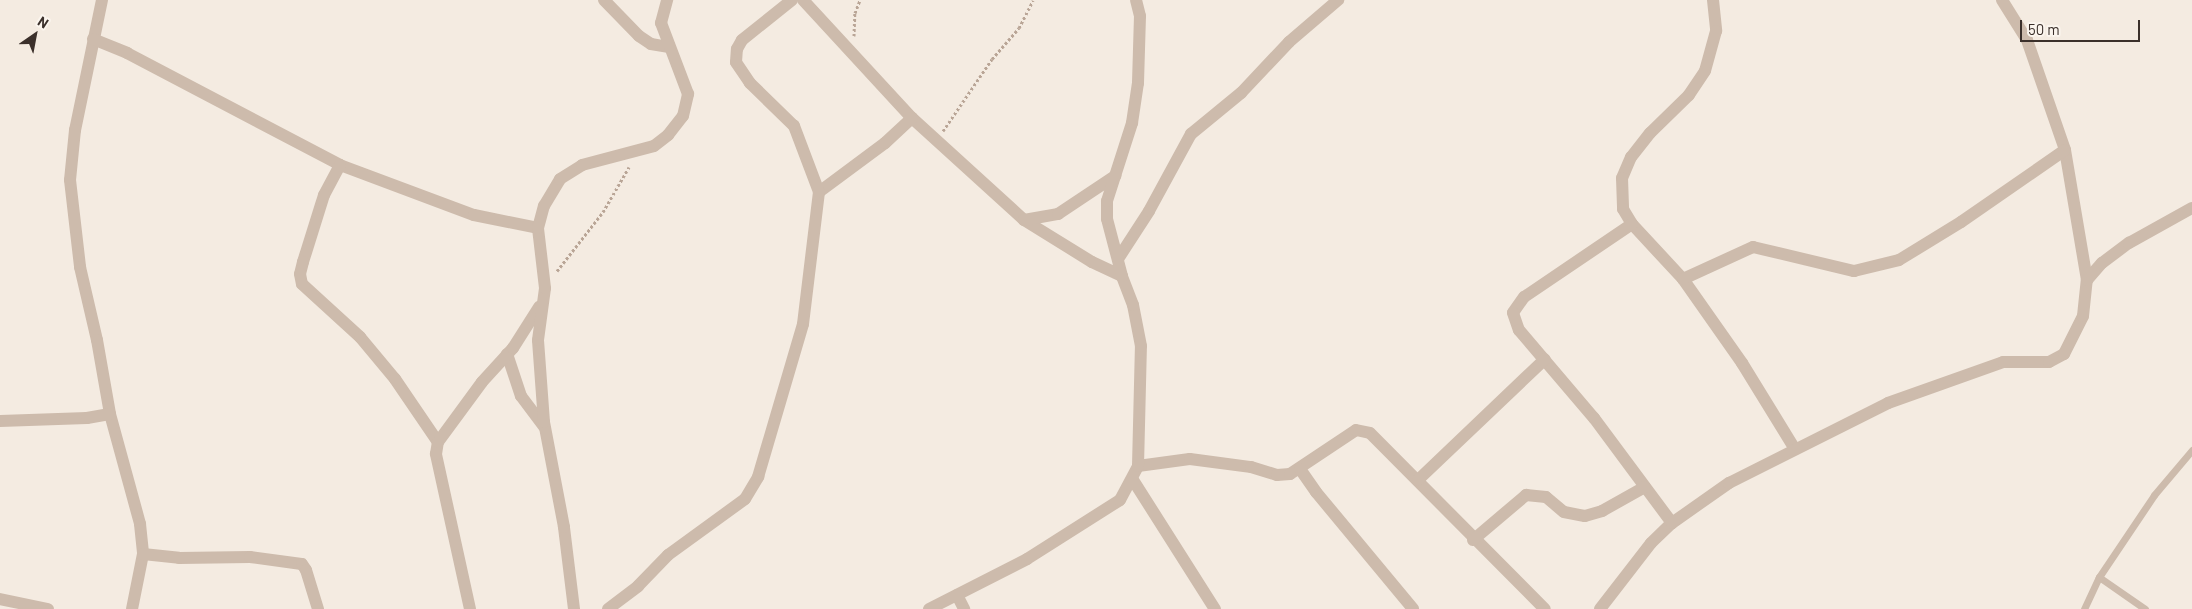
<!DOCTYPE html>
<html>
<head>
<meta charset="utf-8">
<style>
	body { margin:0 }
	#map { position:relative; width:2192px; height:609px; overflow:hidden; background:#f4ebe1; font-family:Barlow,sans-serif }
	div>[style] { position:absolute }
	.path>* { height:3px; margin-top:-1.5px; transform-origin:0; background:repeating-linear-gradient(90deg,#b9a596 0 2.5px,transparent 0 5px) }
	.lane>* { height:7px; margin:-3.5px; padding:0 3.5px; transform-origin:3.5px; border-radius:3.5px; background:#cdbbac }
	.street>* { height:12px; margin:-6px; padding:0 6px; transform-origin:6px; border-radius:6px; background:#cdbbac }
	span { translate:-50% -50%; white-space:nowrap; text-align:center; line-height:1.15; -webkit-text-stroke:4px #fbf5ee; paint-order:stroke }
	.north { position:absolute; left:10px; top:10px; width:50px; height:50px; -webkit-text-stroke:4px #fbf5ee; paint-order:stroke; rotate:33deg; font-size:14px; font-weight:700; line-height:20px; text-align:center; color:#3b302b }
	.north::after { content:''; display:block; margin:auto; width:18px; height:22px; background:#3b302b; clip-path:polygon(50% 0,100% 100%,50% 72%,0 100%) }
	.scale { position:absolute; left:2020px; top:20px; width:120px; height:22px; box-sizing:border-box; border:2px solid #3b302b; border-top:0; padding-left:6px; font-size:15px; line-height:18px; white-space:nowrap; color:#3b302b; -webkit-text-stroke:4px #fbf5ee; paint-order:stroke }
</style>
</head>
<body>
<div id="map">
	<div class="path">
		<div style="left:854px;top:36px;width:23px;rotate:-88deg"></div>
		<div style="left:855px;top:13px;width:14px;rotate:-69deg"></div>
		<div style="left:943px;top:131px;width:87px;rotate:-55.8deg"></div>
		<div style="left:992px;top:59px;width:41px;rotate:-48.9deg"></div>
		<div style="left:1019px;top:28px;width:31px;rotate:-63deg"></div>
		<div style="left:557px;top:271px;width:75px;rotate:-52.1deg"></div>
		<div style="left:603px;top:212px;width:52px;rotate:-60deg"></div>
	</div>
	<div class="lane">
		<div style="left:2099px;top:577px;width:56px;rotate:34.8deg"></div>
		<div style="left:2084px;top:609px;width:35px;rotate:-65deg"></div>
		<div style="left:2099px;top:577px;width:99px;rotate:-56.1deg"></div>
		<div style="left:2154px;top:495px;width:59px;rotate:-49.8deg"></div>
	</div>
	<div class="street">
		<div style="left:102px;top:0;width:133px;rotate:101.7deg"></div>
		<div style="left:75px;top:130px;width:50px;rotate:95.7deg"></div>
		<div style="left:70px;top:180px;width:88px;rotate:83.4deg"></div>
		<div style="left:80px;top:267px;width:75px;rotate:76.9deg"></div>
		<div style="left:97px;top:340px;width:75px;rotate:80deg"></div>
		<div style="left:110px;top:414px;width:114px;rotate:74.7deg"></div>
		<div style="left:140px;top:524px;width:30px;rotate:84deg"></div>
		<div style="left:143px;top:554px;width:56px;rotate:101.3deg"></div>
		<div style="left:604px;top:0;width:50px;rotate:45.8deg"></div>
		<div style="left:639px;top:36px;width:14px;rotate:34deg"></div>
		<div style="left:651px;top:44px;width:17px;rotate:10deg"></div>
		<div style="left:803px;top:0;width:161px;rotate:47.3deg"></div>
		<div style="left:912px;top:118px;width:151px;rotate:42.3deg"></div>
		<div style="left:1024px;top:220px;width:80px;rotate:31.7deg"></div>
		<div style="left:1092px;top:262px;width:33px;rotate:25deg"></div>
		<div style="left:1713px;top:0;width:31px;rotate:84deg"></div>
		<div style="left:1716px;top:31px;width:41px;rotate:105.4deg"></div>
		<div style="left:1705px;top:71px;width:29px;rotate:124deg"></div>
		<div style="left:1689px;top:95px;width:54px;rotate:135.7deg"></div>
		<div style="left:1650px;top:133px;width:31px;rotate:128deg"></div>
		<div style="left:1631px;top:157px;width:23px;rotate:113deg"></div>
		<div style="left:1622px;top:178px;width:31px;rotate:88deg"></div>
		<div style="left:1623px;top:209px;width:17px;rotate:59deg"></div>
		<div style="left:1632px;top:224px;width:75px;rotate:47.2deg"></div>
		<div style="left:1683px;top:279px;width:103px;rotate:54.9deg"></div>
		<div style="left:1742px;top:363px;width:101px;rotate:58.4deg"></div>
		<div style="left:2002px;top:0;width:47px;rotate:58deg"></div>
		<div style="left:2027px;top:40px;width:116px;rotate:70.9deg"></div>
		<div style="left:2065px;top:150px;width:132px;rotate:80.4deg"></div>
		<div style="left:93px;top:39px;width:37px;rotate:22deg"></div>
		<div style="left:127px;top:53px;width:241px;rotate:27.7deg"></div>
		<div style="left:340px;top:165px;width:143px;rotate:20.5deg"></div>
		<div style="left:474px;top:215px;width:65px;rotate:11.5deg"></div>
		<div style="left:340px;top:165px;width:34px;rotate:118deg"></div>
		<div style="left:324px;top:195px;width:70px;rotate:107.4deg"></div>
		<div style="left:303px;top:262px;width:12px;rotate:104deg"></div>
		<div style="left:300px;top:274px;width:10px;rotate:79deg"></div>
		<div style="left:302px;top:284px;width:79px;rotate:42.4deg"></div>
		<div style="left:360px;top:337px;width:55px;rotate:50.2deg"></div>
		<div style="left:395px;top:379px;width:76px;rotate:55.7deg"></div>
		<div style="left:819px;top:192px;width:82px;rotate:-36.6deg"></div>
		<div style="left:885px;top:143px;width:37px;rotate:-43deg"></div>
		<div style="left:1024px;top:220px;width:35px;rotate:-10deg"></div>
		<div style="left:1058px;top:214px;width:69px;rotate:-33.7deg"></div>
		<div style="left:1632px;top:224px;width:130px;rotate:145.9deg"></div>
		<div style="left:1524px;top:297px;width:19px;rotate:125deg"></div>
		<div style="left:1513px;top:313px;width:18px;rotate:71deg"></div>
		<div style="left:1519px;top:330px;width:116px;rotate:49.6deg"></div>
		<div style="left:1594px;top:418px;width:131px;rotate:53.4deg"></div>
		<div style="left:1118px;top:259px;width:57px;rotate:-57.1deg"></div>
		<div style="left:1149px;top:211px;width:88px;rotate:-61.4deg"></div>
		<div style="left:1191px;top:134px;width:65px;rotate:-39.4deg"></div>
		<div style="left:1241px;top:93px;width:70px;rotate:-46.7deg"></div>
		<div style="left:1289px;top:42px;width:65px;rotate:-40.6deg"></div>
		<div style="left:1683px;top:279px;width:77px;rotate:-24.6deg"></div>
		<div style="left:1753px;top:247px;width:104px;rotate:13.4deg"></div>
		<div style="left:1854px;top:271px;width:46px;rotate:-13.7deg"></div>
		<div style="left:1899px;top:260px;width:73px;rotate:-31.5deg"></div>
		<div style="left:1961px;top:222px;width:126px;rotate:-34.7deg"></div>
		<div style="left:507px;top:354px;width:44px;rotate:71.6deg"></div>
		<div style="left:521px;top:396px;width:38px;rotate:53deg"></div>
		<div style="left:0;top:421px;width:87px;rotate:-2deg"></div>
		<div style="left:87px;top:418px;width:23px;rotate:-10deg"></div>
		<div style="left:1138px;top:466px;width:52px;rotate:-7.7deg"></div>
		<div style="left:1190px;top:459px;width:62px;rotate:7.5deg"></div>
		<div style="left:1251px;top:467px;width:27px;rotate:17deg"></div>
		<div style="left:1277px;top:475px;width:13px;rotate:-4deg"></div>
		<div style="left:1290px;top:474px;width:79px;rotate:-33.7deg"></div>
		<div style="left:1356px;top:430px;width:14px;rotate:12deg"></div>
		<div style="left:1370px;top:433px;width:248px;rotate:45.2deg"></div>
		<div style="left:1300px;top:469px;width:28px;rotate:55deg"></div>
		<div style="left:1316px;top:492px;width:152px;rotate:50.3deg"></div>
		<div style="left:1133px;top:480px;width:153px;rotate:57.6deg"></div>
		<div style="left:1418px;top:480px;width:175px;rotate:-43.6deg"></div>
		<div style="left:1473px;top:540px;width:70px;rotate:-40.3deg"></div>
		<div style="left:1526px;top:495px;width:20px;rotate:6deg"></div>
		<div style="left:1546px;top:497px;width:23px;rotate:40deg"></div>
		<div style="left:1564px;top:512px;width:21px;rotate:11deg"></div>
		<div style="left:1585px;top:516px;width:18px;rotate:-16deg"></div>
		<div style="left:1602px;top:511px;width:49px;rotate:-29.2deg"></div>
		<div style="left:143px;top:554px;width:36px;rotate:6deg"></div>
		<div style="left:179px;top:558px;width:71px;rotate:-0.8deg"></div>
		<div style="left:250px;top:557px;width:52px;rotate:7.7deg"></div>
		<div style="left:302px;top:564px;width:7px;rotate:56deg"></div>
		<div style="left:306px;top:570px;width:41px;rotate:72.9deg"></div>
		<div style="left:957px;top:595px;width:16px;rotate:63deg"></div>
		<div style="left:0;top:599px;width:49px;rotate:11.8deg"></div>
		<div style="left:470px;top:609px;width:159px;rotate:-102.4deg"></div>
		<div style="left:436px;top:454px;width:12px;rotate:-81deg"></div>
		<div style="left:438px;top:442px;width:74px;rotate:-53.7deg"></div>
		<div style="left:482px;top:382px;width:46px;rotate:-47.6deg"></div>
		<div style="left:513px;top:348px;width:49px;rotate:-57.6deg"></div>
		<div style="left:574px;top:609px;width:83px;rotate:-97deg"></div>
		<div style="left:564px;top:527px;width:107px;rotate:-100.8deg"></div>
		<div style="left:544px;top:422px;width:82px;rotate:-94.2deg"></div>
		<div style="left:538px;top:340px;width:52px;rotate:-82.3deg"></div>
		<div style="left:545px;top:288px;width:60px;rotate:-96.7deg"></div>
		<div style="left:538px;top:228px;width:23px;rotate:-75deg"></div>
		<div style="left:544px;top:206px;width:31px;rotate:-59deg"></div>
		<div style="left:560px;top:179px;width:26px;rotate:-32deg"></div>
		<div style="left:582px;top:165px;width:74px;rotate:-14.8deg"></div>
		<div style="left:654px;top:146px;width:18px;rotate:-38deg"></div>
		<div style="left:668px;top:135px;width:24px;rotate:-52deg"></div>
		<div style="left:683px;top:116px;width:23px;rotate:-77deg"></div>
		<div style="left:688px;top:94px;width:76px;rotate:-110.8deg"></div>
		<div style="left:661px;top:23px;width:24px;rotate:-75deg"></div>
		<div style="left:608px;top:609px;width:38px;rotate:-37deg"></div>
		<div style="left:638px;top:586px;width:43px;rotate:-45.9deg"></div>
		<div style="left:668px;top:555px;width:95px;rotate:-36deg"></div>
		<div style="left:745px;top:499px;width:26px;rotate:-59deg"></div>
		<div style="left:758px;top:477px;width:159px;rotate:-73.6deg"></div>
		<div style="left:803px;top:324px;width:133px;rotate:-83.1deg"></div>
		<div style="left:819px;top:192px;width:71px;rotate:-110.7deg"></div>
		<div style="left:794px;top:126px;width:62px;rotate:-135.7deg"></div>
		<div style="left:750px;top:83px;width:25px;rotate:-124deg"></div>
		<div style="left:736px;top:62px;width:13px;rotate:-86deg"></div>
		<div style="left:737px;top:49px;width:10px;rotate:-61deg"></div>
		<div style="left:742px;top:40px;width:64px;rotate:-38.7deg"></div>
		<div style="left:929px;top:609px;width:110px;rotate:-27deg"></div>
		<div style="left:1027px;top:559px;width:110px;rotate:-32.4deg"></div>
		<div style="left:1120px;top:500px;width:38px;rotate:-62deg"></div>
		<div style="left:1138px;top:466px;width:120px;rotate:-88.6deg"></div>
		<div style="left:1141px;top:346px;width:42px;rotate:-101deg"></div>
		<div style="left:1133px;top:305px;width:31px;rotate:-111deg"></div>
		<div style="left:1122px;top:276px;width:59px;rotate:-104.7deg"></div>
		<div style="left:1107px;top:219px;width:18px;rotate:-90deg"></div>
		<div style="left:1107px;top:201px;width:82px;rotate:-72.2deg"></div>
		<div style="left:1132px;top:123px;width:40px;rotate:-81.5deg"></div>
		<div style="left:1138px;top:83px;width:67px;rotate:-88.3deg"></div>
		<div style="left:1140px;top:16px;width:16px;rotate:-104deg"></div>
		<div style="left:1600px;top:609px;width:83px;rotate:-52.3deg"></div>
		<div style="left:1651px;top:543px;width:29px;rotate:-44deg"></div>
		<div style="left:1672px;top:523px;width:70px;rotate:-35.1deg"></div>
		<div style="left:1729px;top:483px;width:178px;rotate:-26.7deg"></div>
		<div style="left:1888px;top:403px;width:122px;rotate:-19.6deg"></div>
		<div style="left:2003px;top:362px;width:46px"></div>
		<div style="left:2049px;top:362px;width:17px;rotate:-28deg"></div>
		<div style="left:2064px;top:354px;width:42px;rotate:-63.4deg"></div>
		<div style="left:2083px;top:316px;width:36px;rotate:-84deg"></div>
		<div style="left:2087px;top:280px;width:23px;rotate:-49deg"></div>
		<div style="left:2102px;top:263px;width:34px;rotate:-37deg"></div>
		<div style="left:2129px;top:243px;width:72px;rotate:-29.1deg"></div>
	</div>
	<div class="north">N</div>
	<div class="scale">50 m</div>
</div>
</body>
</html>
